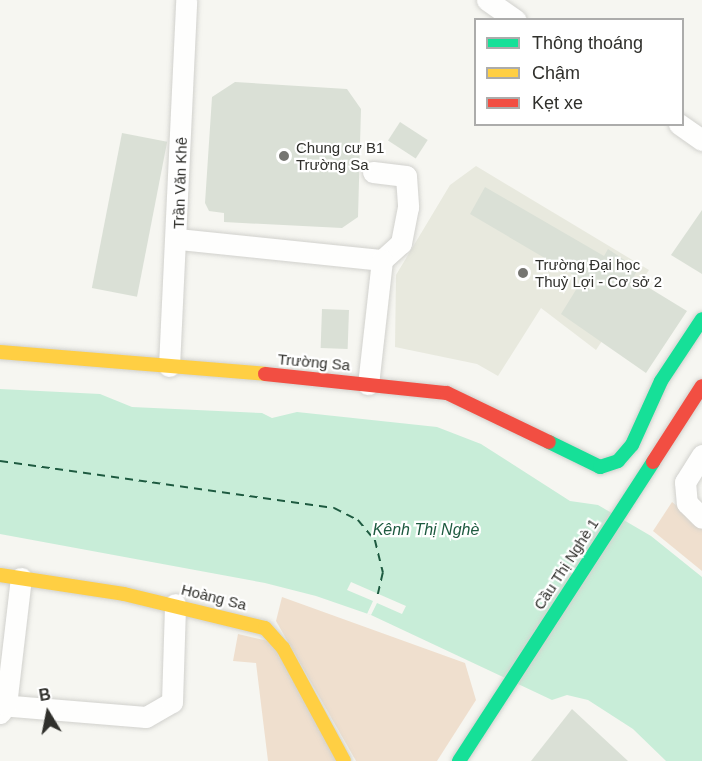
<!DOCTYPE html>
<html>
<head>
<meta charset="utf-8">
<style>
	body { margin:0 }
	#map { position:relative; width:702px; height:761px; overflow:hidden; background:#f6f6f1; font-family:Helvetica,sans-serif }
	div>[style] { position:absolute }
	.built>* { inset:0; background:#e8e9de }
	.green>* { inset:0; background:#efdfce }
	.water>* { inset:0; background:#c8edd8 }
	.pier>* { inset:0; background:#f6f6f1 }
	.ferry>* { height:1.5px; margin-top:-0.75px; transform-origin:0; background:repeating-linear-gradient(90deg,#1e5a40 0 8px,transparent 0 14px) }
	.building>* { inset:0; background:#dae0d6; transform-origin:0 0 }
	.roads { filter:drop-shadow(0 0 2px #d1d1cd) drop-shadow(0 0 2px #d1d1cd) }
	.street>* { height:21px; margin:-10.5px; padding:0 10.5px; transform-origin:10.5px; border-radius:10.5px; background:#fefefd }
	.fast>* { height:14px; margin:-7px; padding:0 7px; transform-origin:7px; border-radius:7px; background:#16e098 }
	.slow>* { height:14px; margin:-7px; padding:0 7px; transform-origin:7px; border-radius:7px; background:#ffcf43 }
	.jam>* { height:14px; margin:-7px; padding:0 7px; transform-origin:7px; border-radius:7px; background:#f24e42 }
	.dots>* { width:16px; height:16px; translate:-50% -50%; box-sizing:border-box; border:3px solid #fff; border-radius:50% }
	span { translate:-50% -50%; white-space:nowrap; text-align:center; line-height:1.15; -webkit-text-stroke:4.5px #fff; paint-order:stroke }
	.poi-label { font-size:15px; color:#30302c }
	.left { translate:0 -50%; text-align:left }
	.street-label { font-size:15px; color:#30302c }
	.water-label { font-size:16px; color:#1e5a40; font-style:italic }
	.legend { position:absolute; left:474px; top:18px; width:210px; height:108px; box-sizing:border-box; background:#fff; border:2px solid #acacab; margin:0; padding:8px 10px; list-style:none; font-size:18px; color:#30302c }
	.legend li { display:flex; align-items:center; gap:12px; height:30px }
	.legend b { width:30px; border:2px solid #acacab }
	.north { position:absolute; left:18px; top:683px; width:60px; height:60px; -webkit-text-stroke:4px #fff; paint-order:stroke; rotate:350deg; font-size:16px; font-weight:700; line-height:24px; text-align:center; color:#30302c }
	.north::after { content:''; display:block; margin:auto; width:21px; height:27px; background:#30302c; clip-path:polygon(50% 0,100% 100%,50% 72%,0 100%) }
</style>
</head>
<body>
<div id="map">
	<div class="built">
		<div style="clip-path:polygon(476px 166px,649px 270px,596px 350px,541px 308px,498px 376px,477px 364px,395px 347px,396px 275px,450px 185px)"></div>
	</div>
	<div class="green">
		<div style="clip-path:polygon(672px 502px,702px 526px,702px 571px,653px 531px)"></div>
		<div style="clip-path:polygon(282px 597px,465px 663px,476px 700px,437px 761px,356px 761px,276px 621px)"></div>
		<div style="clip-path:polygon(238px 634px,272px 642px,337px 761px,268px 761px,256px 663px,233px 661px)"></div>
	</div>
	<div class="water">
		<div style="clip-path:polygon(0 389px,100px 394px,132px 407px,262px 413px,272px 418px,297px 412px,437px 427px,481px 444px,570px 501px,598px 505px,651px 536px,702px 577px,702px 761px,666px 761px,633px 729px,588px 700px,567px 695px,552px 700px,371px 615px,316px 596px,265px 583px,0 534px)"></div>
	</div>
	<div class="pier">
		<div style="clip-path:polygon(351px 582px,406px 606px,402px 614px,377px 603px,371px 615px,367px 614px,373px 601px,347px 590px)"></div>
	</div>
	<div class="ferry">
		<div style="left:0;top:461px;width:337px;rotate:8deg"></div>
		<div style="left:334px;top:508px;width:27px;rotate:27deg"></div>
		<div style="left:358px;top:520px;width:26px;rotate:50deg"></div>
		<div style="left:375px;top:540px;width:34px;rotate:76deg"></div>
		<div style="left:383px;top:573px;width:22px;rotate:103deg"></div>
	</div>
	<div class="building">
		<div style="clip-path:polygon(235px 82px,347px 89px,361px 109px,358px 217px,342px 228px,224px 222px,224px 213px,209px 211px,205px 203px,212px 97px)"></div>
		<div style="left:400px;top:122px;width:33px;height:22px;rotate:33deg"></div>
		<div style="left:122px;top:133px;width:46px;height:158px;rotate:11deg"></div>
		<div style="clip-path:polygon(485px 187px,604px 256px,608px 249px,638px 269px,633px 278px,687px 311px,646px 373px,561px 314px,582px 280px,470px 214px)"></div>
		<div style="clip-path:polygon(702px 210px,702px 274px,671px 255px)"></div>
		<div style="left:322px;top:309px;width:27px;height:39px;rotate:2deg"></div>
		<div style="clip-path:polygon(572px 709px,628px 761px,531px 761px)"></div>
	</div>
	<div class="roads">
		<div class="street">
			<div style="left:487px;top:0;width:35px;rotate:35deg"></div>
			<div style="left:679px;top:124px;width:28px;rotate:35deg"></div>
			<div style="left:373px;top:172px;width:33px;rotate:7deg"></div>
			<div style="left:406px;top:176px;width:31px;rotate:86deg"></div>
			<div style="left:408px;top:207px;width:37px;rotate:101deg"></div>
			<div style="left:401px;top:243px;width:25px;rotate:138deg"></div>
			<div style="left:178px;top:239px;width:205px;rotate:5.9deg"></div>
			<div style="left:382px;top:260px;width:125px;rotate:96.4deg"></div>
			<div style="left:169px;top:366px;width:366px;rotate:-87.3deg"></div>
			<div style="left:702px;top:455px;width:32px;rotate:122deg"></div>
			<div style="left:685px;top:482px;width:21px;rotate:85deg"></div>
			<div style="left:687px;top:503px;width:21px;rotate:45deg"></div>
			<div style="left:0;top:705px;width:146px;rotate:4.7deg"></div>
			<div style="left:146px;top:717px;width:30px;rotate:-30deg"></div>
			<div style="left:172px;top:702px;width:98px;rotate:-88.2deg"></div>
			<div style="left:0;top:713px;width:10px;rotate:-53deg"></div>
			<div style="left:6px;top:705px;width:128px;rotate:-83.3deg"></div>
		</div>
		<div class="fast">
			<div style="left:549px;top:442px;width:57px;rotate:26.1deg"></div>
			<div style="left:600px;top:467px;width:19px;rotate:-18deg"></div>
			<div style="left:618px;top:461px;width:21px;rotate:-49deg"></div>
			<div style="left:632px;top:445px;width:70px;rotate:-65.6deg"></div>
			<div style="left:661px;top:381px;width:74px;rotate:-56.5deg"></div>
			<div style="left:459px;top:761px;width:356px;rotate:-57deg"></div>
		</div>
		<div class="slow">
			<div style="left:0;top:352px;width:266px;rotate:4.7deg"></div>
			<div style="left:0;top:575px;width:125px;rotate:8.7deg"></div>
			<div style="left:124px;top:594px;width:145px;rotate:13.6deg"></div>
			<div style="left:265px;top:628px;width:27px;rotate:48deg"></div>
			<div style="left:283px;top:648px;width:128px;rotate:61.6deg"></div>
		</div>
		<div class="jam">
			<div style="left:265px;top:374px;width:183px;rotate:6deg"></div>
			<div style="left:447px;top:393px;width:113px;rotate:25.7deg"></div>
			<div style="left:653px;top:462px;width:90px;rotate:-57.2deg"></div>
		</div>
	</div>
	<div class="dots">
		<div style="left:284px;top:156px;background:#757571"></div>
		<div style="left:523px;top:273px;background:#757571"></div>
	</div>
	<div class="poi-label">
		<span class="left" style="left:296px;top:156px">Chung cư B1<br>Trường Sa</span>
		<span class="left" style="left:535px;top:273px">Trường Đại học<br>Thuỷ Lợi - Cơ sở 2</span>
	</div>
	<div class="street-label">
		<span style="left:180px;top:183px;rotate:-88deg">Trần Văn Khê</span>
		<span style="left:314px;top:362px;rotate:5deg">Trường Sa</span>
		<span style="left:566px;top:564px;rotate:-57deg">Cầu Thị Nghè 1</span>
		<span style="left:214px;top:597px;rotate:14deg">Hoàng Sa</span>
	</div>
	<div class="water-label">
		<span style="left:426px;top:530px">Kênh Thị Nghè</span>
	</div>
	<ul class="legend">
	<li><b style="height:8px;background:#16e098"></b>Thông thoáng</li>
	<li><b style="height:8px;background:#ffcf43"></b>Chậm</li>
	<li><b style="height:8px;background:#f24e42"></b>Kẹt xe</li>
	</ul>
	<div class="north">B</div>
</div>
</body>
</html>
